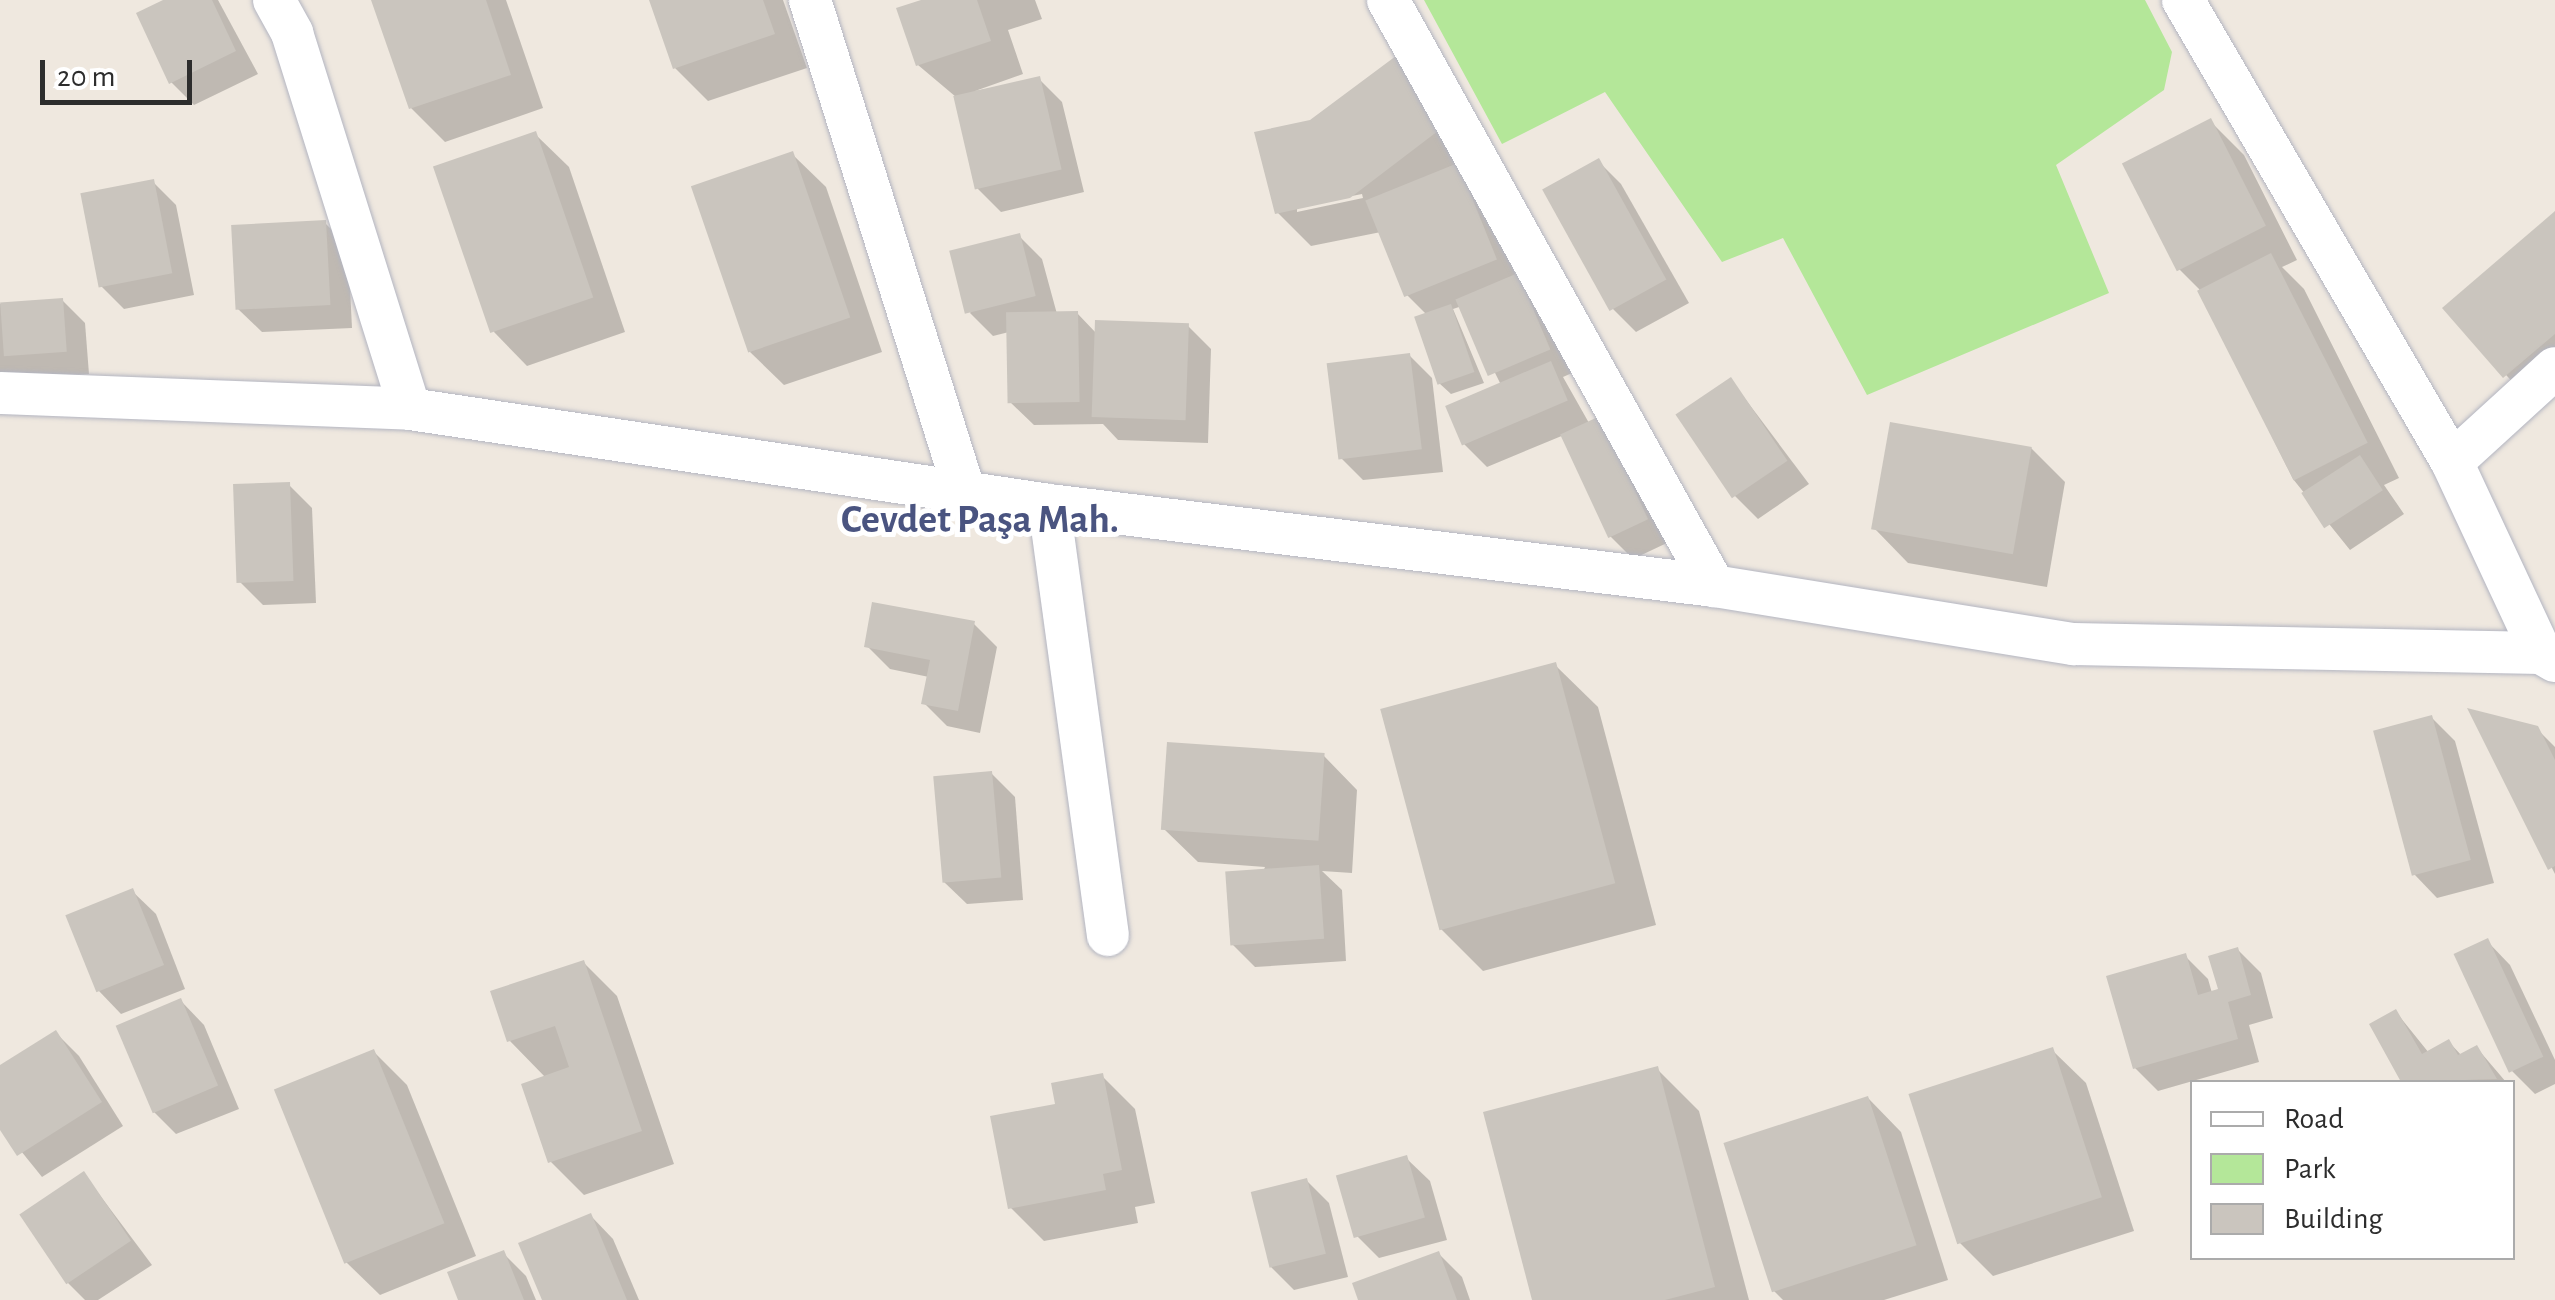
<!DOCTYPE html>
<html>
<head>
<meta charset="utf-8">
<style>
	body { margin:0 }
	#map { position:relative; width:2555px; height:1300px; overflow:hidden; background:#efe8df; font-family:"Alegreya Sans",sans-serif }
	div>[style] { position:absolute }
	.green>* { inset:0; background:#b4e799 }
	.shadow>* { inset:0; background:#0003 }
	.building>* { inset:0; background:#cac5be; transform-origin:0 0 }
	.roads { filter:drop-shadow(0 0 2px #b3b5c1) drop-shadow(0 0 2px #b3b5c1) }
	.street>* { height:42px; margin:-21px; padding:0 21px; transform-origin:21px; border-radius:21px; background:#fff }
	span { translate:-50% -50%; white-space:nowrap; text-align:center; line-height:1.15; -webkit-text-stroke:10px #fff; paint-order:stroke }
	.district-label { font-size:40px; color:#4a5480; font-weight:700 }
	.legend { position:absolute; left:2190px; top:1080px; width:325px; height:180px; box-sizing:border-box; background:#fff; border:2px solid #ababab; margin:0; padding:12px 18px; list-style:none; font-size:30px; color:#2d2d2d }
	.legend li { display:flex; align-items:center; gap:20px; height:50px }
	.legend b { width:50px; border:2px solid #ababab }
	.scale { position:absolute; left:40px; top:60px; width:152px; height:45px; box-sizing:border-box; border:5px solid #2d2d2d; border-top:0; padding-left:12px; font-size:30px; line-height:35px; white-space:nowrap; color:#2d2d2d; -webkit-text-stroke:8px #fff; paint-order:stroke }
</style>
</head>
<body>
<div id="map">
	<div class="green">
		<div style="clip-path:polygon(1424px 0,2145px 0,2172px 52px,2164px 90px,2056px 165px,2109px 293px,1867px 395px,1783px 238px,1722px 262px,1605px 92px,1502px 144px)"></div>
	</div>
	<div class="shadow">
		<div style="clip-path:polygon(169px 0,218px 0,258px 74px,194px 105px,171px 82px)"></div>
		<div style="clip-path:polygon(374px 0,506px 0,543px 108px,445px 142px,411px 108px)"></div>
		<div style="clip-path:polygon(651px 0,783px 0,807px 68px,708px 101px,675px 68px)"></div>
		<div style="clip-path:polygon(928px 0,1035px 0,1042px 19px,1008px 30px,1023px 74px,975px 91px,1039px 79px,1062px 102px,1084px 192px,1001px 212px,978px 189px,956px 97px,918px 65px)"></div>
		<div style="clip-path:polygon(evenodd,1404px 53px,1480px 190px,1516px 275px,1540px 299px,1572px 373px,1563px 377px,1589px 423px,1599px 419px,1669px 542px,1633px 559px,1610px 536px,1564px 435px,1487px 467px,1464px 444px,1501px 385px,1462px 306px,1453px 309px,1484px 383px,1451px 394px,1439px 383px,1427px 315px,1407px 295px,1381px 232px,1311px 246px,1277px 212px,1311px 123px,1404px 53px,1362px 194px,1363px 198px,1297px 212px,1297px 207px,1362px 194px)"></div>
		<div style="clip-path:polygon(2210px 121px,2244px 155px,2297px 260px,2282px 267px,2304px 289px,2399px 478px,2384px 485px,2404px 514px,2350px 550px,2293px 479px,2199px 289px,2179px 269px)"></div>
		<div style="clip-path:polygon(535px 134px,569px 167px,625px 332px,527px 366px,494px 332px)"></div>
		<div style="clip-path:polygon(792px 154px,826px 187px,882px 352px,784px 385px,750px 352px)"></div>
		<div style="clip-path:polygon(1598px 161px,1621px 184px,1689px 303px,1636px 332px,1613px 309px)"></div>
		<div style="clip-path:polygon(153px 182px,176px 205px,194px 295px,124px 309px,101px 286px)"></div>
		<div style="clip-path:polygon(2555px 214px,2555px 396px,2538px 410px,2445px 308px)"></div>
		<div style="clip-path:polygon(325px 223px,348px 246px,352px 328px,262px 332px,238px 309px)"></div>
		<div style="clip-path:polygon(1019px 236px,1042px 259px,1057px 314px,1077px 313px,1097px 334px,1188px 326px,1211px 349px,1208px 443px,1118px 440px,1103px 424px,1034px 425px,1010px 402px,1009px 332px,993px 336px,970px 313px)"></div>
		<div style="clip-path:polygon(62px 300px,85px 323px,89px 374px,0 380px,0 304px)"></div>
		<div style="clip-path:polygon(1409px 355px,1432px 378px,1443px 472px,1363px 480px,1340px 457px)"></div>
		<div style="clip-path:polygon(1731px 380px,1809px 484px,1758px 519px,1735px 496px)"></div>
		<div style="clip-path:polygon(2031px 448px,2065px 482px,2047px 587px,1908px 563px,1875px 529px)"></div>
		<div style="clip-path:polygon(289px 485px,312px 508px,316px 603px,263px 605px,240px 582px)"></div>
		<div style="clip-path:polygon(974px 624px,997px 647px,980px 733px,947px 726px,924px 703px,929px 677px,890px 669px,867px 646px)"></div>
		<div style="clip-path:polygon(1555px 665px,1598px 707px,1656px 925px,1483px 971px,1441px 929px)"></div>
		<div style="clip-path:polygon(2472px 712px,2537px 729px,2555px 747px,2555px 874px)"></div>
		<div style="clip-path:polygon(2432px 718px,2455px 741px,2494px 883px,2437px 898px,2414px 874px)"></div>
		<div style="clip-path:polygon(1324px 756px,1357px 790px,1352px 873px,1322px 871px,1342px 890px,1346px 961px,1255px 967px,1232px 944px,1265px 867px,1198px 862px,1164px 829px)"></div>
		<div style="clip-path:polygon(992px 774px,1015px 797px,1023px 900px,967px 904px,943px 881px)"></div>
		<div style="clip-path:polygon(132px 891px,156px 914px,185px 989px,121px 1014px,98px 990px)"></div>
		<div style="clip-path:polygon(2487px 941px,2510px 965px,2555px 1060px,2555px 1084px,2535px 1094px,2512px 1071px)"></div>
		<div style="clip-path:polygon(2238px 950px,2261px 973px,2273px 1018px,2249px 1025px,2259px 1062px,2158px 1091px,2135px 1068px,2185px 956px,2208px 979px,2212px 993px,2221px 990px)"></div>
		<div style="clip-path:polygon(583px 962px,617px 996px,674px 1164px,584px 1195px,550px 1161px,546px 1078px,509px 1040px)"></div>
		<div style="clip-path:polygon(181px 1001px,204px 1025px,239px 1109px,176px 1134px,153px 1111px)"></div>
		<div style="clip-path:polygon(2396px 1012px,2429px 1053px,2449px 1042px,2462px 1056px,2477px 1048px,2506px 1082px,2404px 1082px,2372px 1025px)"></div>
		<div style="clip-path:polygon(56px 1033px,79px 1056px,123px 1126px,42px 1177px,0 1125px,0 1068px)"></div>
		<div style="clip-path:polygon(2052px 1050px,2086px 1083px,2134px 1231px,1993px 1276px,1959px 1242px)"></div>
		<div style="clip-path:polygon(374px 1052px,407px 1085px,476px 1256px,380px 1295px,346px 1262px)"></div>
		<div style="clip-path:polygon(1657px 1069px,1699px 1111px,1749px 1300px,1535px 1300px)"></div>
		<div style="clip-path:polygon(1102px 1076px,1135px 1109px,1155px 1203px,1135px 1207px,1138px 1223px,1044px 1241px,1010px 1207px,1058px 1106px)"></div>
		<div style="clip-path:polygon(1868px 1098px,1901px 1132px,1948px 1280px,1884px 1300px,1783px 1300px,1774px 1291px)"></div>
		<div style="clip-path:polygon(1406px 1158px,1430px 1181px,1447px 1240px,1379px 1258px,1356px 1235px)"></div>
		<div style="clip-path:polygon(84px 1174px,152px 1265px,98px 1300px,85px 1300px,67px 1282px)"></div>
		<div style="clip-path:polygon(1306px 1180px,1329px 1203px,1348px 1277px,1294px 1290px,1271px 1267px)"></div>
		<div style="clip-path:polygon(590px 1215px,613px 1239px,639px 1300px,545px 1300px)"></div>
		<div style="clip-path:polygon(503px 1253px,526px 1276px,536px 1300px,461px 1300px)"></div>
		<div style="clip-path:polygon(1439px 1254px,1462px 1277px,1470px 1300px,1361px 1300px)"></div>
	</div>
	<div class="building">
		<div style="clip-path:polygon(163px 0,212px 0,236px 51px,169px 84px,136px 13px)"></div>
		<div style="clip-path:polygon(371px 0,486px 0,511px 75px,409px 109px)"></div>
		<div style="clip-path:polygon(649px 0,763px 0,775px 34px,673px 69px)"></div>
		<div style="clip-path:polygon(921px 0,977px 0,991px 41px,916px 66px,896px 8px)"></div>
		<div style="clip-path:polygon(1404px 50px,1455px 118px,1350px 198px,1275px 214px,1254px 132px,1310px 120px)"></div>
		<div style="left:1040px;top:76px;width:96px;height:89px;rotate:77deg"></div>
		<div style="left:2211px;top:118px;width:121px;height:100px;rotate:63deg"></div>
		<div style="left:536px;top:131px;width:176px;height:109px;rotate:71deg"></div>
		<div style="left:793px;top:151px;width:176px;height:108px;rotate:71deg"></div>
		<div style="left:1599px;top:158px;width:139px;height:65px;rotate:61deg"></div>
		<div style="left:1458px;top:163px;width:104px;height:100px;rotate:68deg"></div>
		<div style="left:154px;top:179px;width:96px;height:75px;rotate:79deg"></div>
		<div style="clip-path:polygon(2555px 211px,2555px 334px,2503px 378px,2442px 308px)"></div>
		<div style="left:326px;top:220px;width:85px;height:95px;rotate:87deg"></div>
		<div style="left:1020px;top:233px;width:65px;height:73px;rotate:76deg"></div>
		<div style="left:2271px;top:253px;width:213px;height:83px;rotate:63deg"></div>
		<div style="left:1518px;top:273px;width:83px;height:68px;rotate:67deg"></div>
		<div style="left:63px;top:298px;width:54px;height:63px;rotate:86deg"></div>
		<div style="left:1451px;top:304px;width:72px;height:39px;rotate:71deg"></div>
		<div style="left:1078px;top:311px;width:91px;height:72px;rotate:89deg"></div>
		<div style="left:1095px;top:320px;width:94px;height:97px;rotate:2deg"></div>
		<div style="left:1410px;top:353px;width:97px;height:84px;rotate:83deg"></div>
		<div style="left:1551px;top:361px;width:43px;height:115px;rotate:67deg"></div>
		<div style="left:1731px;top:377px;width:101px;height:67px;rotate:56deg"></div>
		<div style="left:1600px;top:416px;width:114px;height:44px;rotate:65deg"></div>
		<div style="left:1890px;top:422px;width:144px;height:109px;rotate:10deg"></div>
		<div style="left:2360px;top:455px;width:42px;height:70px;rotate:57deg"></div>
		<div style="left:290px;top:482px;width:99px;height:57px;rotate:88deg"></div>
		<div style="clip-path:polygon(872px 602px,975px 621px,958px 711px,921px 704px,930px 660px,864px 647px)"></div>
		<div style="left:1556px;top:662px;width:229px;height:182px;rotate:75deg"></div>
		<div style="clip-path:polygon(2467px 708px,2538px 726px,2555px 760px,2555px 866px,2548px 870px)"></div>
		<div style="left:2432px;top:715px;width:150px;height:61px;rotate:75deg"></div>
		<div style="left:1167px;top:742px;width:158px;height:88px;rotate:4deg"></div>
		<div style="left:992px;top:771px;width:107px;height:59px;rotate:85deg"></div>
		<div style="left:1319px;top:865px;width:74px;height:94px;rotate:86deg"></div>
		<div style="left:133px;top:888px;width:83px;height:73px;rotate:68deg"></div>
		<div style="left:2488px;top:938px;width:131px;height:38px;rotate:65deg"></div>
		<div style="clip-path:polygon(2238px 947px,2251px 995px,2228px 1002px,2238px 1039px,2133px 1069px,2106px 976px,2186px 953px,2198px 995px,2218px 989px,2208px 956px)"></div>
		<div style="clip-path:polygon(584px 960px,642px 1131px,548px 1163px,521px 1084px,569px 1067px,555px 1026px,507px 1042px,490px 991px)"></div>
		<div style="left:181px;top:998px;width:95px;height:71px;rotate:67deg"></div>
		<div style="clip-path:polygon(2396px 1009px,2422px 1054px,2449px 1039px,2458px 1055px,2477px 1045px,2497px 1079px,2401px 1082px,2369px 1024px)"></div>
		<div style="clip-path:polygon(56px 1030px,102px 1102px,17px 1156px,0 1130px,0 1065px)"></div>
		<div style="left:2053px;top:1047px;width:158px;height:152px;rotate:72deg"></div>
		<div style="left:374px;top:1049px;width:188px;height:108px;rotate:68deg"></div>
		<div style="clip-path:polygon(1658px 1066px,1715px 1287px,1665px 1300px,1532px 1300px,1483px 1112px)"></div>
		<div style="clip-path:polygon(1103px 1073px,1122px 1170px,1103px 1174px,1106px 1190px,1008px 1209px,990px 1116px,1055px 1104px,1051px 1083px)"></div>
		<div style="left:1868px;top:1096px;width:157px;height:152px;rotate:72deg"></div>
		<div style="left:1407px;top:1155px;width:65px;height:74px;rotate:74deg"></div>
		<div style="left:84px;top:1171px;width:84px;height:78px;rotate:56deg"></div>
		<div style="left:1307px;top:1178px;width:78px;height:58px;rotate:76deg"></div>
		<div style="clip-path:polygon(591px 1213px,627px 1300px,542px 1300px,518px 1243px)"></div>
		<div style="clip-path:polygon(504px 1250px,524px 1300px,458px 1300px,447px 1272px)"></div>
		<div style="clip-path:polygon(1439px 1251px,1457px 1300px,1358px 1300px,1352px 1283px)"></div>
	</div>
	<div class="roads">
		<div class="street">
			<div style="left:274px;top:0;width:38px;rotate:61deg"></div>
			<div style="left:292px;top:33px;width:394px;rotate:72.6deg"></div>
			<div style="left:810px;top:0;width:514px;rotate:72.55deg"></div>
			<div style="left:1388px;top:0;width:671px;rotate:60.91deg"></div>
			<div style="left:2183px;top:0;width:535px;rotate:59.79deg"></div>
			<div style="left:2452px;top:462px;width:211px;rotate:65deg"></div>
			<div style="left:0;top:393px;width:410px;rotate:2.2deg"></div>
			<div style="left:410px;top:409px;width:646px;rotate:8.54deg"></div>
			<div style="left:1049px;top:505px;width:670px;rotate:6.94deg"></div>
			<div style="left:1714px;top:586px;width:364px;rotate:9.2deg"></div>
			<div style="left:2073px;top:644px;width:468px;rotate:1.1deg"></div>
			<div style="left:2541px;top:653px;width:16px;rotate:30deg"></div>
			<div style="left:2452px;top:462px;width:139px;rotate:-42.4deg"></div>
			<div style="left:1049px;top:505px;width:434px;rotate:82.2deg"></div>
		</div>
	</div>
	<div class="district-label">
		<span style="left:980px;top:520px">Cevdet Paşa Mah.</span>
	</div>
	<ul class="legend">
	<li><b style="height:12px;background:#fff"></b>Road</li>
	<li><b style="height:28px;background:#b4e799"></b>Park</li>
	<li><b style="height:28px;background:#cac5be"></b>Building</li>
	</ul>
	<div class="scale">20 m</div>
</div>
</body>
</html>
